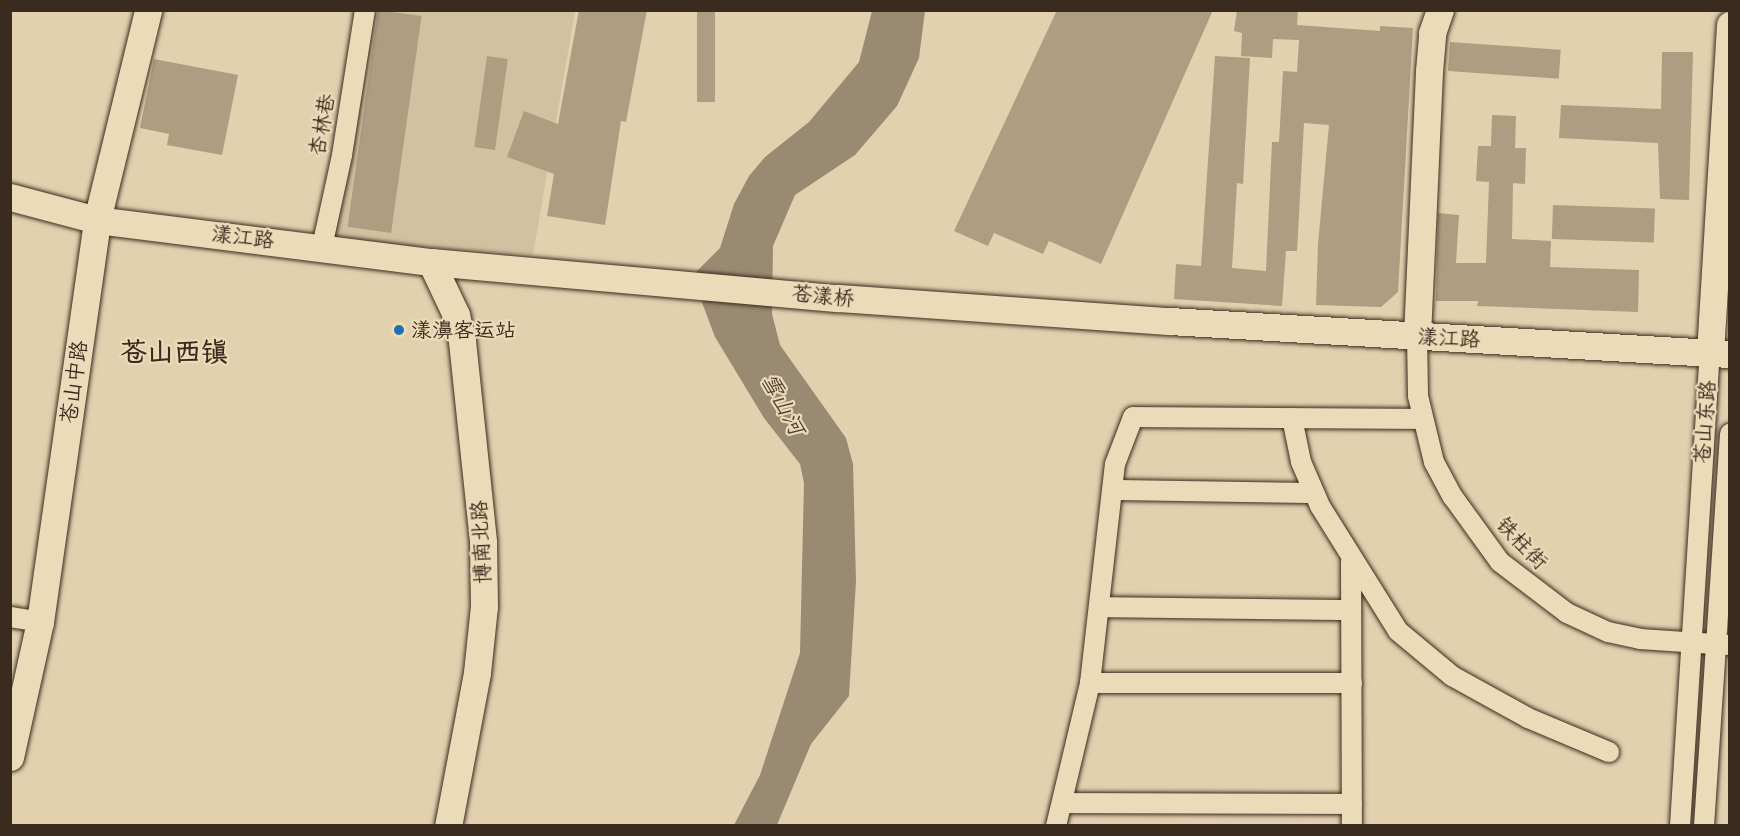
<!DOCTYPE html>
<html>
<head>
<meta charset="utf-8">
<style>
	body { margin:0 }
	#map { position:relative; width:1740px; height:836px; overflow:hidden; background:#e2d0af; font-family:Delius,"LXGW WenKai TC",sans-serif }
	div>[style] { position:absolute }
	.built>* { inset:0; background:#d2c1a1 }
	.water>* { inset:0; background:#9b8a72 }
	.building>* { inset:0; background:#ae9d81; transform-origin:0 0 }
	.roads { filter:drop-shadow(0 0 2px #3b2a1e) drop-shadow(0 0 2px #3b2a1e) }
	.street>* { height:20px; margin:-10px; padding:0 10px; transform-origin:10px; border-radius:10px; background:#ecdbb8 }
	.secondary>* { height:27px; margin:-13.5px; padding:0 13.5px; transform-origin:13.5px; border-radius:13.5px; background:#ecdbb8 }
	.dots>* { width:16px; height:16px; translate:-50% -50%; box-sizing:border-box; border:3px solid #ecdbb8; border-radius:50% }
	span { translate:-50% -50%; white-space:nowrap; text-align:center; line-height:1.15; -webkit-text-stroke:4.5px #ecdbb8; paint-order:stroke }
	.street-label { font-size:21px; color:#3b2a1e }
	.poi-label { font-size:21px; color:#3b2a1e }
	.left { translate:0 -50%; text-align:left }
	.water-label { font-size:22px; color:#534233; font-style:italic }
	.district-label { font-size:27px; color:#3b2a1e; font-weight:700 }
	.frame { position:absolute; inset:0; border:12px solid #3b2a1e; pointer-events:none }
</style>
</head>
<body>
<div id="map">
	<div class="built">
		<div style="clip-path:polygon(376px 11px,575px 11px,533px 255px,331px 240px)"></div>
	</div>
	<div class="water">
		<div style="clip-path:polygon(872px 11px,925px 11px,919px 58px,897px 106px,855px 155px,795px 195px,773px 246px,772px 314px,780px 345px,846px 438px,853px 464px,856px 581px,849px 696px,811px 744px,777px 825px,734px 825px,760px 775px,800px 653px,804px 483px,800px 464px,764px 418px,715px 337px,692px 276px,720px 248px,734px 204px,749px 176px,765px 157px,809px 122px,859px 62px)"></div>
	</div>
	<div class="building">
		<div style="left:378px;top:10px;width:44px;height:219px;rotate:8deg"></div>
		<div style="clip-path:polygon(579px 10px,647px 10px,626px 122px,621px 121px,605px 225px,547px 216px,554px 174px,507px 157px,524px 111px,558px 124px)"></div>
		<div style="left:697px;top:10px;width:18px;height:92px"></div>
		<div style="clip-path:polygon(1057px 10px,1213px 10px,1101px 264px,1049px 241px,1043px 254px,994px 233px,988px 246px,954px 231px)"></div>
		<div style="clip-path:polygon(1237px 10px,1298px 10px,1297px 25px,1380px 31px,1380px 26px,1413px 28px,1398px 292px,1381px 307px,1316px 305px,1318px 244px,1329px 125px,1304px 123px,1297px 251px,1286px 251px,1282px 306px,1174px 299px,1176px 264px,1201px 266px,1215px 56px,1250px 58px,1243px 184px,1237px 183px,1232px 268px,1266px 271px,1272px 142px,1279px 142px,1283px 71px,1297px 72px,1299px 40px,1273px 39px,1272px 58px,1241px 56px,1242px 33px,1234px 31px)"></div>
		<div style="left:1450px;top:42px;width:111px;height:29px;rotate:4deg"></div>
		<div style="clip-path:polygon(1662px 52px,1693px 52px,1689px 200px,1660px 199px,1658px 143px,1559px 138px,1561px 105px,1661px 109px)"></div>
		<div style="left:487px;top:56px;width:21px;height:92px;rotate:8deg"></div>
		<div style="clip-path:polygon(154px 59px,238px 75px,222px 155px,167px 145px,169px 134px,140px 128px)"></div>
		<div style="clip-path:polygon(1492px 115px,1516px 116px,1515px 148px,1526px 148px,1525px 184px,1513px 183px,1512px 239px,1551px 241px,1550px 267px,1639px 270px,1638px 312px,1477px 306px,1478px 301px,1436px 301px,1438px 213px,1459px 215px,1456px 263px,1486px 263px,1489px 182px,1476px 181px,1478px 146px,1491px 146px)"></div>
		<div style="left:1553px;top:205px;width:102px;height:34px;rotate:2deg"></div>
	</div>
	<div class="roads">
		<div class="street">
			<div style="left:322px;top:247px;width:94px;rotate:-77.7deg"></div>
			<div style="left:342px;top:155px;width:147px;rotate:-81deg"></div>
			<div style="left:1417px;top:336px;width:60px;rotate:89deg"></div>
			<div style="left:1418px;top:396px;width:68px;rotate:76.4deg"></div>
			<div style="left:1434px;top:462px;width:40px;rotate:62deg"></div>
			<div style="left:1453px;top:497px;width:80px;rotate:54.1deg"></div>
			<div style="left:1500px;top:562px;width:84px;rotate:37.3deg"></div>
			<div style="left:1567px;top:613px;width:45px;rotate:24.9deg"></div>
			<div style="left:1608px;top:632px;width:33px;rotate:12deg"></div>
			<div style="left:1640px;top:639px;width:90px;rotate:3.8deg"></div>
			<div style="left:1292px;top:418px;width:45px;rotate:78.4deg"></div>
			<div style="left:1301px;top:462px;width:48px;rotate:66.6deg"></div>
			<div style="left:1320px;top:506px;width:147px;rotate:58deg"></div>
			<div style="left:1398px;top:631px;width:70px;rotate:39.8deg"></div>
			<div style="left:1452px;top:676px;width:87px;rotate:28.9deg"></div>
			<div style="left:1528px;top:718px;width:88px;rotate:22.8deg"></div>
			<div style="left:1112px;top:490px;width:202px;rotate:0.9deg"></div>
			<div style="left:1351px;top:561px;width:265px;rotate:89.8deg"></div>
			<div style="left:1100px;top:607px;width:251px;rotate:0.7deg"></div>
			<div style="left:10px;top:617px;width:30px;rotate:9deg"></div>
			<div style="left:1090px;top:683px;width:262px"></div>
			<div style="left:1062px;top:803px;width:290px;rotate:0.2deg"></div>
			<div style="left:1056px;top:826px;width:147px;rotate:-76.6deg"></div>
			<div style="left:1090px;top:683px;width:220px;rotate:-83.5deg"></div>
			<div style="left:1115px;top:464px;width:50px;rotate:-69deg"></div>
			<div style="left:1133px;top:417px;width:288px;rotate:0.4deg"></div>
			<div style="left:1680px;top:826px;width:474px;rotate:-86.4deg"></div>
			<div style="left:1704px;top:826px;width:393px;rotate:-86.2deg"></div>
		</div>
		<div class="secondary">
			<div style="left:10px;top:197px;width:90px;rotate:14.8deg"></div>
			<div style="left:97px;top:220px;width:337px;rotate:7.2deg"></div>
			<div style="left:431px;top:262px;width:409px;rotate:5.1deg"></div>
			<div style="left:838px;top:298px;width:332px;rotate:4deg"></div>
			<div style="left:1169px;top:321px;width:562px;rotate:3.37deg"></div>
			<div style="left:431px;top:262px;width:59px;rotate:64.7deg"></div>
			<div style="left:456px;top:315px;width:27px;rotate:77deg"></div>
			<div style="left:462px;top:341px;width:202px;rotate:84deg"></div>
			<div style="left:483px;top:542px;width:64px;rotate:89.1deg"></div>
			<div style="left:484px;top:606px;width:67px;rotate:96deg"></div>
			<div style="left:477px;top:673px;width:156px;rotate:100.7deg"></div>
			<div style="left:1417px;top:336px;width:265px;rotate:-87.4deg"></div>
			<div style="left:1429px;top:71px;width:38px;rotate:-85deg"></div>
			<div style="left:1432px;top:33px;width:24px;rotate:-71deg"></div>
			<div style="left:1710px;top:353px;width:329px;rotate:-86.5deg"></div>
			<div style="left:10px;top:757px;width:138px;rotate:-77.5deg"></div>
			<div style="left:40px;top:622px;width:406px;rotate:-81.9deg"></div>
			<div style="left:97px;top:220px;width:216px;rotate:-76.3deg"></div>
		</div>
	</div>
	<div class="dots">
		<div style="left:399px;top:330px;background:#1f6fb2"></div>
	</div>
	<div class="street-label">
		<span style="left:322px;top:125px;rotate:-80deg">杏林巷</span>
		<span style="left:243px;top:237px;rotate:7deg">漾江路</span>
		<span style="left:823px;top:296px;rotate:5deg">苍漾桥</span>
		<span style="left:1449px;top:338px;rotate:3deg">漾江路</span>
		<span style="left:74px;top:382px;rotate:-82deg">苍山中路</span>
		<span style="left:1705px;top:422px;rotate:-86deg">苍山东路</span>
		<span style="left:481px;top:542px;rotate:-93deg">博南北路</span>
		<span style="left:1522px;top:543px;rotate:46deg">铁柱街</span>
	</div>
	<div class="poi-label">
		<span class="left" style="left:411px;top:330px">漾濞客运站</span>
	</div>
	<div class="water-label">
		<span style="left:783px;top:404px;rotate:62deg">雪山河</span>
	</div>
	<div class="district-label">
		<span style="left:174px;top:352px">苍山西镇</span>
	</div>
	<div class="frame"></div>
</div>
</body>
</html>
